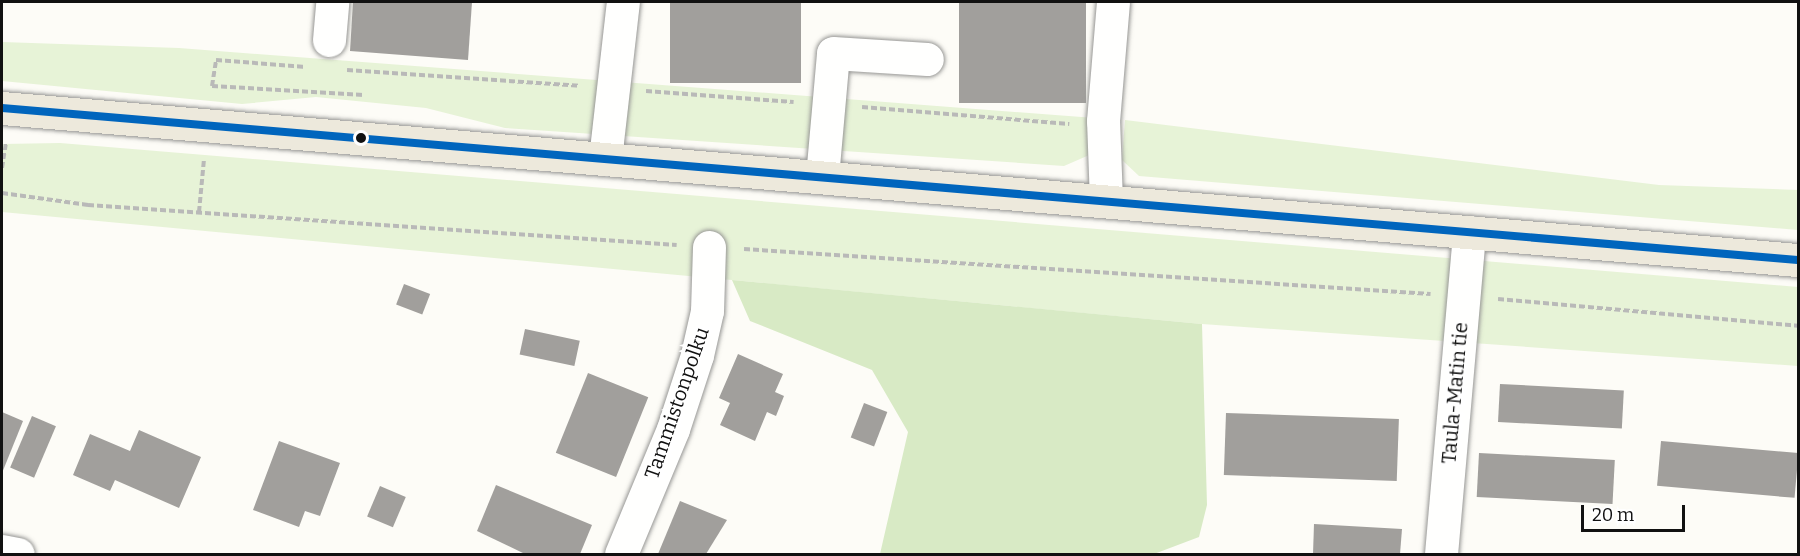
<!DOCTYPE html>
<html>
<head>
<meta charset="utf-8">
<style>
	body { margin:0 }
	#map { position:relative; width:1800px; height:556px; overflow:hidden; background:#fdfcf7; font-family:Bitter,serif }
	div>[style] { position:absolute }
	.green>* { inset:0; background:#e7f3d7 }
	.forest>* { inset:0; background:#d8eac5 }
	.building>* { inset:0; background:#a19f9c; transform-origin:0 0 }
	.path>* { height:4px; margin-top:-2px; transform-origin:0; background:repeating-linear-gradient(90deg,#b9b9b8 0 6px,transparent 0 9px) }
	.roads { filter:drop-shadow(0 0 2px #979795) drop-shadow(0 0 2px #979795) }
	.minor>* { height:33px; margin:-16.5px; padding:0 16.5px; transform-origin:16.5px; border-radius:16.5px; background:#fffffe }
	.major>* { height:33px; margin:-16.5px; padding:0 16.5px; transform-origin:16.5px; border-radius:16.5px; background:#ede9dc }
	.bus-1>* { height:8px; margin:-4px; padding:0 4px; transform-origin:4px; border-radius:4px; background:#0065bd }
	.dots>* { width:16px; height:16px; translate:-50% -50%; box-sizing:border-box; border:3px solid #fff; border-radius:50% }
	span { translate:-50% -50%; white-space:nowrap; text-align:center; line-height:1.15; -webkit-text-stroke:6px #fff; paint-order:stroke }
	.street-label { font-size:20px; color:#111 }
	.frame { position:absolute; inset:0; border:3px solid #111; pointer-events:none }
	.scale { position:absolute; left:1581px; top:505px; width:104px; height:27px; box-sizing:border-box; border:3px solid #111; border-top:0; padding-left:8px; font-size:18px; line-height:21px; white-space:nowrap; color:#111; -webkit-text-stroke:4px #fff; paint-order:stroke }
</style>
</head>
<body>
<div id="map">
	<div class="green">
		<div style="clip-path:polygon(2px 42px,179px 48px,1121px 120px,1087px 156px,1064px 166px,505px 128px,426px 108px,316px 97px,242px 104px,2px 81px)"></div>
		<div style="clip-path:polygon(1125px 120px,1659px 185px,1798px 190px,1798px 230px,1139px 176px,1122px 160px)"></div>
		<div style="clip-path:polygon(60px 143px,1798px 287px,1798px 366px,1202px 324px,2px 212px,2px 144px)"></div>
	</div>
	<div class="forest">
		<div style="clip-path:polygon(732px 280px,1202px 324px,1207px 505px,1199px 537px,1154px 554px,880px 554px,908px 432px,872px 370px,750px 321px)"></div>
	</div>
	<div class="building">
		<div style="clip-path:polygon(353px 2px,472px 2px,468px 60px,350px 51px)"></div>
		<div style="left:670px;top:2px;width:131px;height:81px"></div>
		<div style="left:959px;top:2px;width:127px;height:101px"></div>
		<div style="left:404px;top:284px;width:28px;height:22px;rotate:21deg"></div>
		<div style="left:525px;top:329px;width:56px;height:26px;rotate:12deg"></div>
		<div style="clip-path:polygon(738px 354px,783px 374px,775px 392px,784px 396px,776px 416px,767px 412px,755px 441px,720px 425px,730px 403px,719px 398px)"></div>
		<div style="left:588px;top:373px;width:65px;height:86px;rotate:22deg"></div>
		<div style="left:1500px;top:384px;width:124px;height:38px;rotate:3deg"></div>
		<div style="left:864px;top:403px;width:25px;height:37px;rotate:21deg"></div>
		<div style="clip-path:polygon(2px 412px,23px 421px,2px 473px)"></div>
		<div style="left:1226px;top:413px;width:173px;height:62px;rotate:2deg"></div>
		<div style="left:32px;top:416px;width:26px;height:56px;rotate:23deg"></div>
		<div style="clip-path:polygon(139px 430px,201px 457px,179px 508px,115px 480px,110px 491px,73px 475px,90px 434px,130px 451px)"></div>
		<div style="clip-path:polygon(279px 441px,340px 463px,320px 516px,305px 511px,299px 527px,253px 510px)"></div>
		<div style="left:1661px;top:441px;width:138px;height:45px;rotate:5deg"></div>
		<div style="left:1479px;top:453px;width:136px;height:44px;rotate:3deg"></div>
		<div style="clip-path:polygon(496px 485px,592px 525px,580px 554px,525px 554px,477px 531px)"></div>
		<div style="left:380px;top:486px;width:28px;height:33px;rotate:23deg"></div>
		<div style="clip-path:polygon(680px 501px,727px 520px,706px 554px,658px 554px)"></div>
		<div style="clip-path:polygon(1314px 524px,1402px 529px,1400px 554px,1313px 554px)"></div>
	</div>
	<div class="path">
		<div style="left:347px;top:70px;width:233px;rotate:3.9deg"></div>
		<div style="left:212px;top:86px;width:26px;rotate:-81deg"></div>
		<div style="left:216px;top:60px;width:90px;rotate:4.4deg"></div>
		<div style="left:212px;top:86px;width:152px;rotate:3.4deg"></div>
		<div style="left:646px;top:91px;width:148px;rotate:4.3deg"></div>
		<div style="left:862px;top:107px;width:208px;rotate:4.7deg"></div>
		<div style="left:2px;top:168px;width:25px;rotate:-81deg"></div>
		<div style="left:2px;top:193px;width:87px;rotate:7.9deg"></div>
		<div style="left:88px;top:205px;width:590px;rotate:3.89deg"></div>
		<div style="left:199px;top:212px;width:53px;rotate:-84.6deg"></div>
		<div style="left:744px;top:249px;width:688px;rotate:3.75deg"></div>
		<div style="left:1498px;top:299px;width:301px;rotate:5.1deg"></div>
	</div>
	<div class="roads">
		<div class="minor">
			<div style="left:329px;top:40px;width:38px;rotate:-85deg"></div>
			<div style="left:605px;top:159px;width:158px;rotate:-83.5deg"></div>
			<div style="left:822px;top:177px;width:124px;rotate:-84.9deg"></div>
			<div style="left:833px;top:53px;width:94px;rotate:3.7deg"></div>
			<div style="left:1106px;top:201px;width:80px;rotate:-92.1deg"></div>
			<div style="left:1103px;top:121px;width:119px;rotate:-85.2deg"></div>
			<div style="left:2px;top:551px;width:16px;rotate:11deg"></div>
			<div style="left:621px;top:554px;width:135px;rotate:-67.4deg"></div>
			<div style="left:673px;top:429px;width:78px;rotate:-72deg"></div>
			<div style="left:697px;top:355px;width:45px;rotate:-77.2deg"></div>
			<div style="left:707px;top:311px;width:64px;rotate:-88.2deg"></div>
			<div style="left:1441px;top:554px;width:323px;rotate:-85deg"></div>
		</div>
		<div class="major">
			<div style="left:2px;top:108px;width:1802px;rotate:4.84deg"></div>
		</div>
	</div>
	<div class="bus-1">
		<div style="left:2px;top:108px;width:1802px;rotate:4.84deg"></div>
	</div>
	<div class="dots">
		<div style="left:361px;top:138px;background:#111"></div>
	</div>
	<div class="street-label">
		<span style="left:1455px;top:393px;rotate:-85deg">Taula-Matin tie</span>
		<span style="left:677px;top:403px;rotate:-71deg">Tammistonpolku</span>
	</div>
	<div class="frame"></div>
	<div class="scale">20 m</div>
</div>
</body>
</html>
